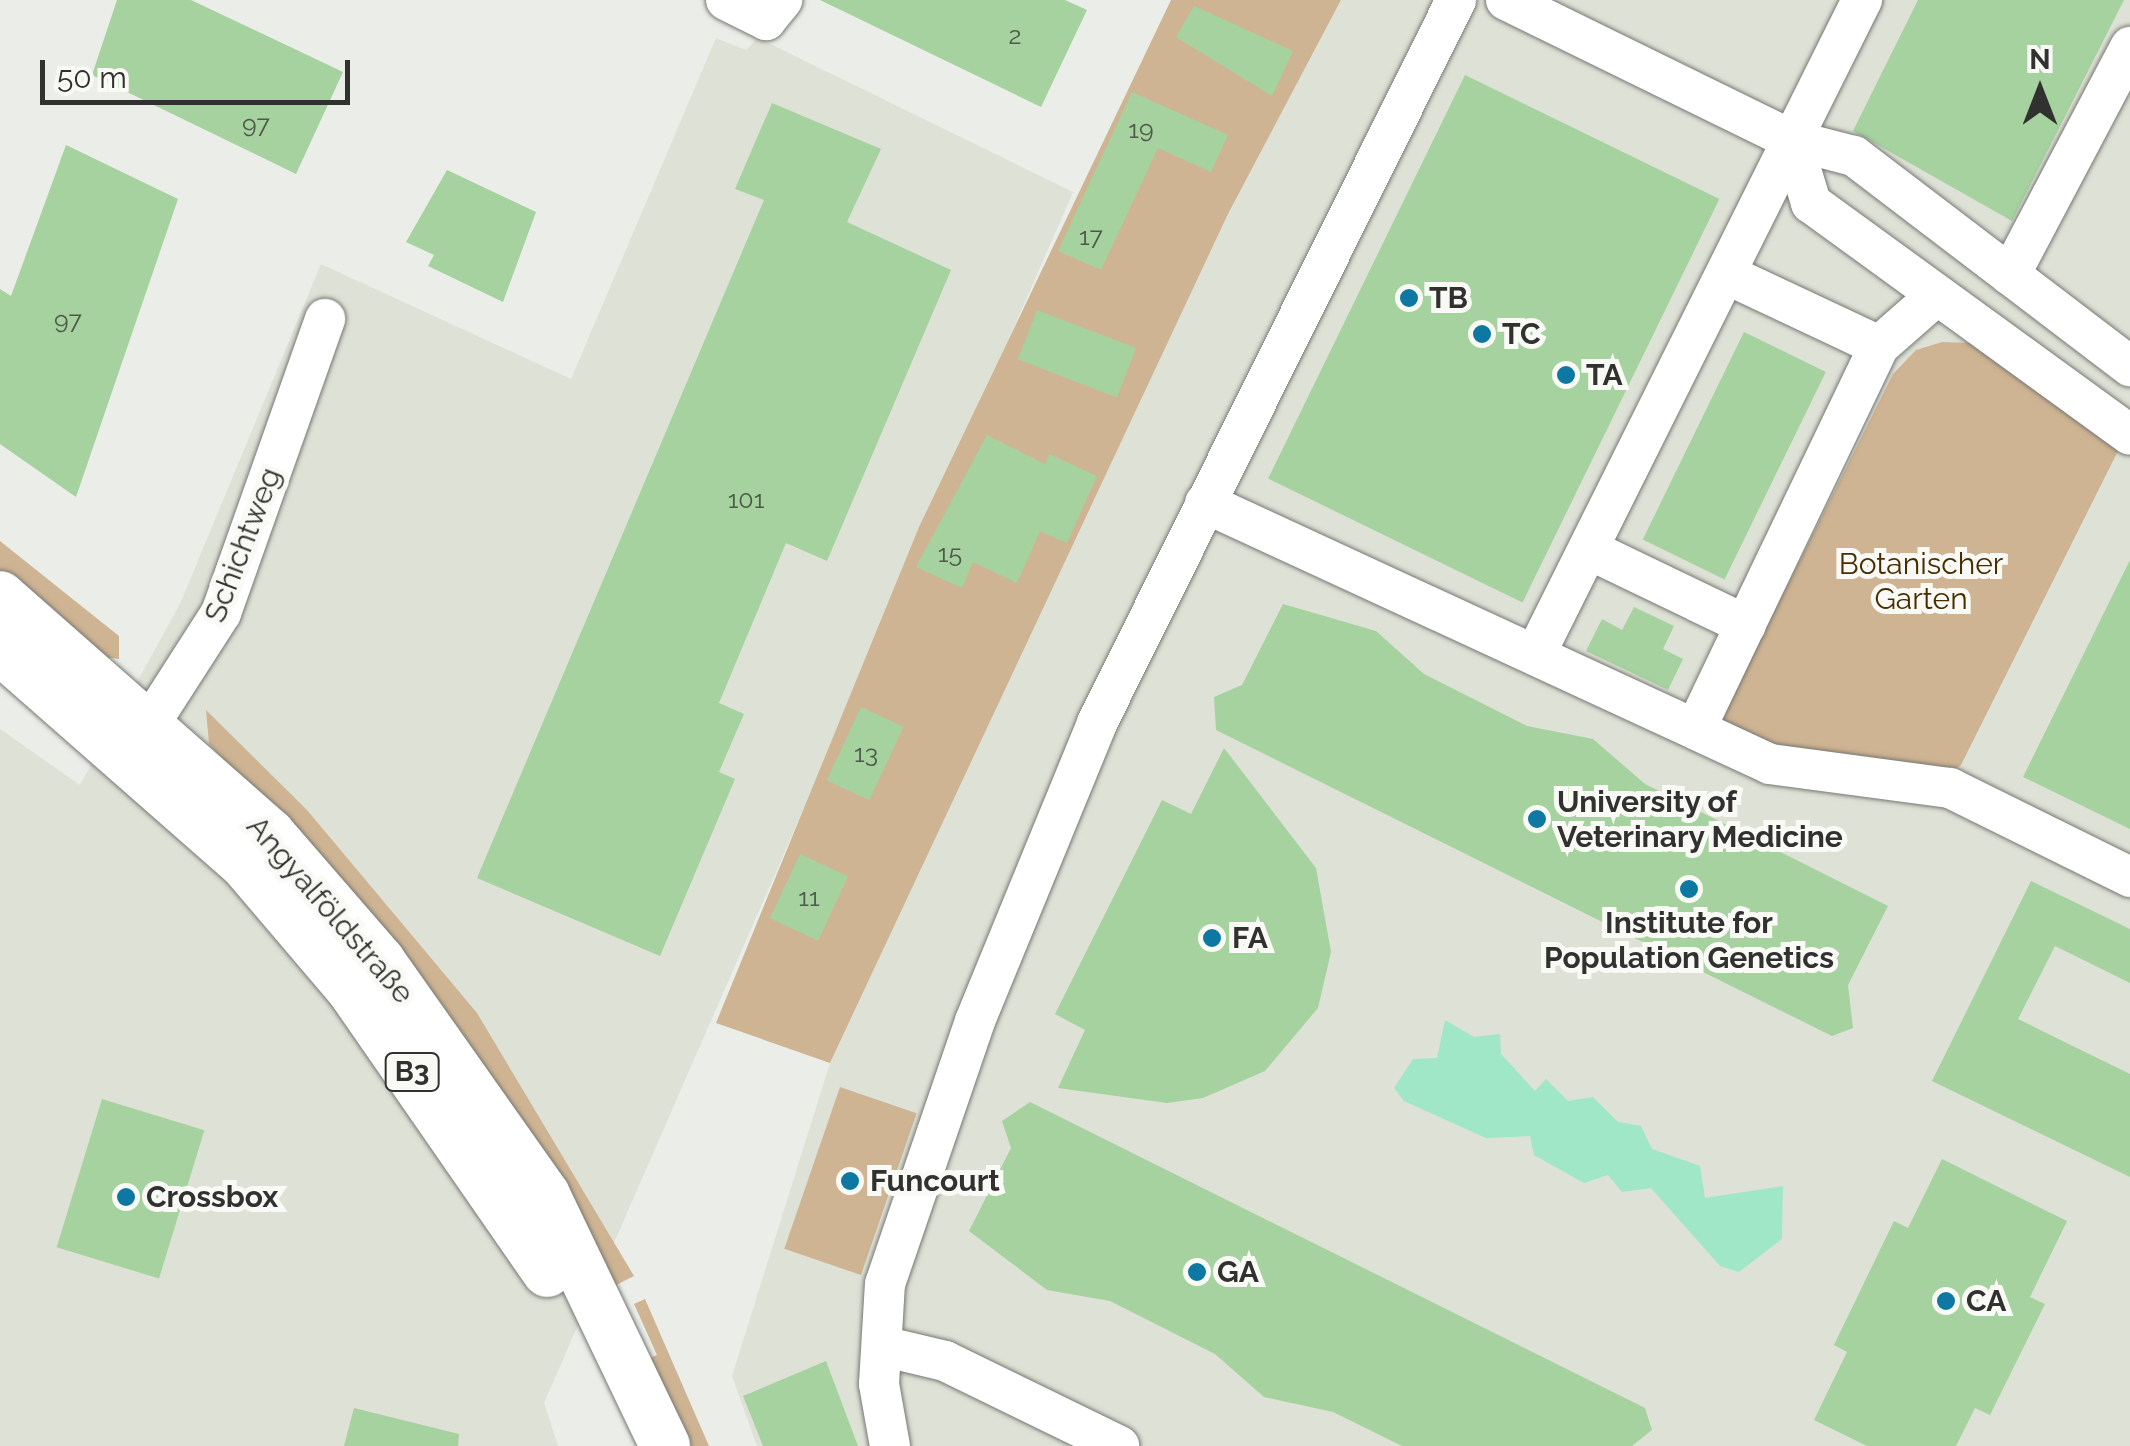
<!DOCTYPE html>
<html>
<head>
<meta charset="utf-8">
<style>
	body { margin:0 }
	#map { position:relative; width:2130px; height:1446px; overflow:hidden; background:#ebede8; font-family:Raleway,sans-serif }
	div>[style] { position:absolute }
	.built>* { inset:0; background:#dee1d6 }
	.green>* { inset:0; background:#cfb493; transform-origin:0 0 }
	.water>* { inset:0; background:#9fe7c6 }
	.building>* { inset:0; background:#a5d29f; transform-origin:0 0 }
	.roads { filter:drop-shadow(0 0 2px #777873) drop-shadow(0 0 2px #777873) }
	.minor>* { height:40px; margin:-20px; padding:0 20px; transform-origin:20px; border-radius:20px; background:#fff }
	.major>* { height:50px; margin:-25px; padding:0 25px; transform-origin:25px; border-radius:25px; background:#fff }
	.dots>* { width:28px; height:28px; translate:-50% -50%; box-sizing:border-box; border:5px solid #f9faf5; border-radius:50% }
	span { translate:-50% -50%; white-space:nowrap; text-align:center; line-height:1.15; -webkit-text-stroke:10px #f9faf5; paint-order:stroke }
	.number-label { font-size:25px; color:#4e594b }
	.number-label span { -webkit-text-stroke-width:0 }
	.shield-label span { padding:2px 8px; background:#f9faf5; border:2px solid; border-radius:8px; -webkit-text-stroke-width:0 }
	.shield-label { font-size:28px; color:#31312f; font-weight:700 }
	.poi-label { font-size:30px; color:#31312f; font-weight:700 }
	.left { translate:0 -50%; text-align:left }
	.street-label { font-size:30px; color:#31312f }
	.park-label { font-size:30px; color:#482d00 }
	.north { position:absolute; left:1990px; top:40px; width:100px; height:100px; -webkit-text-stroke:8px #f9faf5; paint-order:stroke; rotate:0deg; font-size:28px; font-weight:700; line-height:40px; text-align:center; color:#31312f }
	.north::after { content:''; display:block; margin:auto; width:35px; height:45px; background:#31312f; clip-path:polygon(50% 0,100% 100%,50% 72%,0 100%) }
	.scale { position:absolute; left:40px; top:60px; width:310px; height:45px; box-sizing:border-box; border:5px solid #31312f; border-top:0; padding-left:12px; font-size:30px; line-height:35px; white-space:nowrap; color:#31312f; -webkit-text-stroke:8px #f9faf5; paint-order:stroke }
</style>
</head>
<body>
<div id="map">
	<div class="built">
		<div style="clip-path:polygon(1341px 0,2130px 0,2130px 1446px,757px 1446px,732px 1376px,830px 1063px,1228px 214px)"></div>
		<div style="clip-path:polygon(716px 38px,746px 50px,758px 38px,1073px 192px,544px 1403px,558px 1446px,0 1446px,0 729px,80px 785px,180px 604px,321px 264px,571px 379px)"></div>
	</div>
	<div class="green">
		<div style="clip-path:polygon(1171px 0,1341px 0,1228px 214px,830px 1063px,716px 1023px,919px 527px)"></div>
		<div style="clip-path:polygon(1942px 342px,1972px 343px,2119px 449px,1961px 765px,1950px 774px,1750px 740px,1724px 725px,1723px 714px,1893px 374px,1916px 350px)"></div>
		<div style="clip-path:polygon(0 541px,119px 636px,119px 659px,103px 657px,0 576px)"></div>
		<div style="clip-path:polygon(206px 710px,307px 810px,477px 1013px,634px 1276px,614px 1286px,460px 1030px,312px 850px,209px 744px)"></div>
		<div style="left:840px;top:1087px;width:81px;height:171px;rotate:19deg"></div>
		<div style="clip-path:polygon(645px 1299px,709px 1446px,684px 1446px,648px 1359px,657px 1355px,634px 1304px)"></div>
	</div>
	<div class="water">
		<div style="clip-path:polygon(1445px 1020px,1474px 1037px,1500px 1034px,1501px 1054px,1535px 1091px,1546px 1079px,1568px 1101px,1593px 1097px,1618px 1122px,1641px 1126px,1652px 1149px,1700px 1166px,1705px 1198px,1783px 1186px,1782px 1239px,1739px 1272px,1720px 1266px,1651px 1188px,1622px 1192px,1608px 1175px,1584px 1183px,1534px 1155px,1530px 1136px,1486px 1138px,1404px 1101px,1394px 1088px,1413px 1059px,1437px 1058px)"></div>
	</div>
	<div class="building">
		<div style="clip-path:polygon(117px 0,191px 0,343px 72px,296px 174px,92px 75px)"></div>
		<div style="clip-path:polygon(820px 0,1065px 0,1087px 10px,1041px 107px)"></div>
		<div style="clip-path:polygon(1918px 0,2124px 0,2012px 221px,1853px 131px)"></div>
		<div style="clip-path:polygon(1194px 6px,1293px 51px,1272px 96px,1176px 37px)"></div>
		<div style="left:1465px;top:75px;width:283px;height:449px;rotate:26deg"></div>
		<div style="clip-path:polygon(1132px 92px,1228px 135px,1211px 172px,1158px 148px,1101px 270px,1058px 251px)"></div>
		<div style="clip-path:polygon(772px 103px,881px 149px,847px 222px,951px 270px,827px 561px,786px 543px,719px 703px,744px 714px,719px 772px,735px 779px,660px 956px,477px 878px,764px 200px,735px 189px)"></div>
		<div style="clip-path:polygon(66px 145px,178px 199px,76px 497px,0 444px,0 289px,11px 296px)"></div>
		<div style="clip-path:polygon(447px 170px,536px 212px,503px 302px,428px 266px,434px 255px,406px 242px)"></div>
		<div style="left:1037px;top:310px;width:106px;height:53px;rotate:21deg"></div>
		<div style="left:1744px;top:332px;width:91px;height:231px;rotate:26deg"></div>
		<div style="clip-path:polygon(987px 435px,1045px 464px,1049px 454px,1097px 476px,1067px 543px,1040px 531px,1017px 583px,973px 562px,962px 588px,916px 567px)"></div>
		<div style="clip-path:polygon(2130px 560px,2130px 829px,2023px 777px)"></div>
		<div style="clip-path:polygon(1283px 604px,1376px 631px,1424px 674px,1527px 726px,1593px 739px,1645px 784px,1888px 906px,1848px 985px,1853px 1028px,1832px 1036px,1216px 730px,1214px 697px,1242px 685px)"></div>
		<div style="clip-path:polygon(1634px 607px,1674px 626px,1663px 649px,1683px 659px,1668px 690px,1586px 651px,1602px 619px,1622px 630px)"></div>
		<div style="left:861px;top:707px;width:47px;height:81px;rotate:25deg"></div>
		<div style="clip-path:polygon(1224px 748px,1316px 868px,1331px 952px,1318px 1008px,1265px 1071px,1203px 1098px,1167px 1103px,1058px 1088px,1085px 1030px,1055px 1014px,1162px 800px,1191px 814px)"></div>
		<div style="left:800px;top:854px;width:53px;height:71px;rotate:25deg"></div>
		<div style="clip-path:polygon(2031px 881px,2130px 929px,2130px 983px,2055px 946px,2018px 1019px,2130px 1074px,2130px 1177px,1932px 1081px)"></div>
		<div style="left:102px;top:1099px;width:107px;height:155px;rotate:17deg"></div>
		<div style="clip-path:polygon(1030px 1102px,1645px 1408px,1652px 1430px,1632px 1446px,1402px 1446px,1333px 1412px,1264px 1397px,1215px 1354px,1110px 1301px,1047px 1290px,969px 1231px,1011px 1148px,1002px 1121px)"></div>
		<div style="clip-path:polygon(1942px 1159px,2067px 1221px,2030px 1297px,2045px 1304px,1990px 1415px,1975px 1408px,1956px 1446px,1867px 1446px,1814px 1420px,1847px 1352px,1834px 1345px,1894px 1221px,1908px 1228px)"></div>
		<div style="clip-path:polygon(826px 1361px,858px 1446px,763px 1446px,743px 1396px)"></div>
		<div style="clip-path:polygon(354px 1408px,459px 1434px,458px 1446px,344px 1446px)"></div>
	</div>
	<div class="roads">
		<div class="minor">
			<div style="left:726px;top:0;width:45px;rotate:26.6deg"></div>
			<div style="left:766px;top:20px;width:26px;rotate:-51deg"></div>
			<div style="left:1506px;top:0;width:318px;rotate:26.1deg"></div>
			<div style="left:1792px;top:140px;width:64px;rotate:14.5deg"></div>
			<div style="left:1854px;top:156px;width:347px;rotate:37.3deg"></div>
			<div style="left:1792px;top:140px;width:66px;rotate:73.2deg"></div>
			<div style="left:1811px;top:203px;width:394px;rotate:36deg"></div>
			<div style="left:1726px;top:274px;width:169px;rotate:25.2deg"></div>
			<div style="left:2010px;top:275px;width:258px;rotate:-62.2deg"></div>
			<div style="left:1205px;top:503px;width:622px;rotate:24.79deg"></div>
			<div style="left:1770px;top:764px;width:182px;rotate:7.6deg"></div>
			<div style="left:1950px;top:788px;width:201px;rotate:26.3deg"></div>
			<div style="left:1590px;top:550px;width:173px;rotate:25.7deg"></div>
			<div style="left:1537px;top:651px;width:728px;rotate:-63.47deg"></div>
			<div style="left:1696px;top:728px;width:424px;rotate:-64.4deg"></div>
			<div style="left:1879px;top:346px;width:77px;rotate:-41.3deg"></div>
			<div style="left:124px;top:744px;width:35px;rotate:-39deg"></div>
			<div style="left:151px;top:722px;width:130px;rotate:-57.3deg"></div>
			<div style="left:221px;top:613px;width:312px;rotate:-70.5deg"></div>
			<div style="left:882px;top:1346px;width:65px;rotate:13.4deg"></div>
			<div style="left:945px;top:1361px;width:194px;rotate:26deg"></div>
			<div style="left:890px;top:1446px;width:63px;rotate:-100.1deg"></div>
			<div style="left:879px;top:1384px;width:100px;rotate:-86.6deg"></div>
			<div style="left:885px;top:1284px;width:278px;rotate:-71.1deg"></div>
			<div style="left:975px;top:1021px;width:322px;rotate:-67.7deg"></div>
			<div style="left:1097px;top:723px;width:807px;rotate:-63.59deg"></div>
		</div>
		<div class="major">
			<div style="left:0;top:596px;width:360px;rotate:41.4deg"></div>
			<div style="left:270px;top:834px;width:168px;rotate:49.1deg"></div>
			<div style="left:380px;top:961px;width:286px;rotate:54.8deg"></div>
			<div style="left:545px;top:1195px;width:278px;rotate:64.4deg"></div>
			<div style="left:0;top:649px;width:325px;rotate:41.3deg"></div>
			<div style="left:244px;top:863px;width:167px;rotate:49.6deg"></div>
			<div style="left:352px;top:990px;width:343px;rotate:55.3deg"></div>
		</div>
	</div>
	<div class="dots">
		<div style="left:1409px;top:298px;background:#0d78a2"></div>
		<div style="left:1482px;top:334px;background:#0d78a2"></div>
		<div style="left:1566px;top:375px;background:#0d78a2"></div>
		<div style="left:1537px;top:819px;background:#0d78a2"></div>
		<div style="left:1689px;top:889px;background:#0d78a2"></div>
		<div style="left:1212px;top:938px;background:#0d78a2"></div>
		<div style="left:850px;top:1181px;background:#0d78a2"></div>
		<div style="left:126px;top:1197px;background:#0d78a2"></div>
		<div style="left:1197px;top:1272px;background:#0d78a2"></div>
		<div style="left:1946px;top:1301px;background:#0d78a2"></div>
	</div>
	<div class="number-label">
		<span style="left:1015px;top:35px">2</span>
		<span style="left:256px;top:124px">97</span>
		<span style="left:1141px;top:129px">19</span>
		<span style="left:1091px;top:236px">17</span>
		<span style="left:68px;top:320px">97</span>
		<span style="left:746px;top:499px">101</span>
		<span style="left:950px;top:553px">15</span>
		<span style="left:866px;top:753px">13</span>
		<span style="left:809px;top:897px">11</span>
	</div>
	<div class="shield-label">
		<span style="left:412px;top:1072px">B3</span>
	</div>
	<div class="poi-label">
		<span class="left" style="left:1429px;top:298px">TB</span>
		<span class="left" style="left:1502px;top:334px">TC</span>
		<span class="left" style="left:1586px;top:375px">TA</span>
		<span class="left" style="left:1557px;top:819px">University of<br>Veterinary Medicine</span>
		<span style="left:1689px;top:940px">Institute for<br>Population Genetics</span>
		<span class="left" style="left:1232px;top:938px">FA</span>
		<span class="left" style="left:870px;top:1181px">Funcourt</span>
		<span class="left" style="left:146px;top:1197px">Crossbox</span>
		<span class="left" style="left:1217px;top:1272px">GA</span>
		<span class="left" style="left:1966px;top:1301px">CA</span>
	</div>
	<div class="street-label">
		<span style="left:243px;top:545px;rotate:-69deg">Schichtweg</span>
		<span style="left:330px;top:910px;rotate:49deg">Angyalföldstraße</span>
	</div>
	<div class="park-label">
		<span style="left:1921px;top:581px">Botanischer<br>Garten</span>
	</div>
	<div class="north">N</div>
	<div class="scale">50 m</div>
</div>
</body>
</html>
